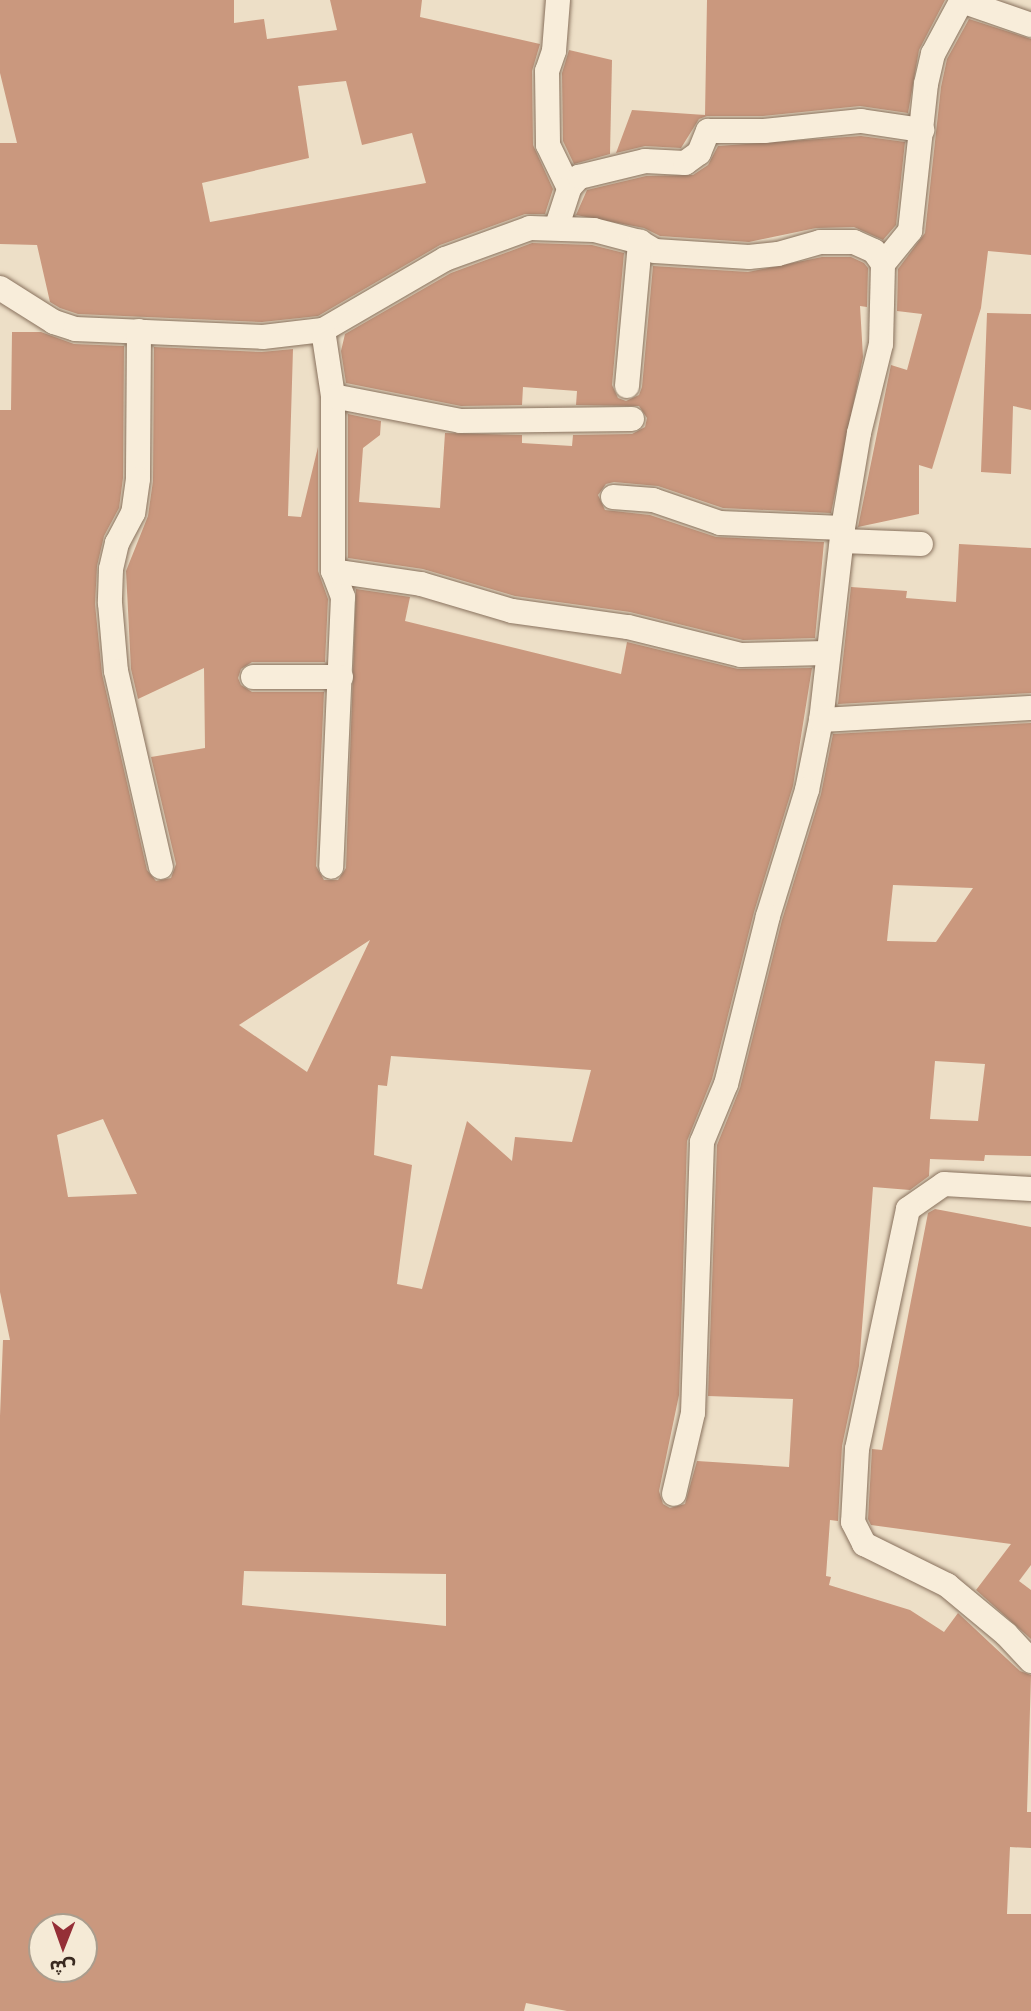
<!DOCTYPE html>
<html>
<head>
<meta charset="utf-8">
<style>
	body { margin:0 }
	#map { position:relative; width:1031px; height:2011px; overflow:hidden; background:#eddfc7; font-family:Bitter,"Noto Sans Arabic",serif }
	div>[style] { position:absolute }
	.building>* { inset:0; background:#ca987e }
	.roads { filter:drop-shadow(0 0 2px #88715d) drop-shadow(0 0 2px #88715d) }
	.street>* { height:24px; margin:-12px; padding:0 12px; transform-origin:12px; border-radius:12px; background:#f8edda }
	span { translate:-50% -50%; white-space:nowrap; text-align:center; line-height:1.15; -webkit-text-stroke:5px #f5ead6; paint-order:stroke }
	.north { position:absolute; left:28px; top:1913px; width:70px; height:70px; box-sizing:border-box; background:#f5ead6; border:2px solid #aa9d8d; border-radius:50%; rotate:181deg; font-size:19px; font-weight:700; line-height:28px; text-align:center; color:#392a20 }
	.north::after { content:''; display:block; margin:auto; width:24px; height:32px; background:#952f37; clip-path:polygon(50% 0,100% 100%,50% 72%,0 100%) }
</style>
</head>
<body>
<div id="map">
	<div class="building">
		<div style="clip-path:polygon(evenodd,0 0,234px 0,234px 23px,264px 19px,267px 39px,337px 30px,330px 0,422px 0,420px 17px,540px 44px,532px 71px,533px 145px,553px 189px,545px 214px,525px 214px,440px 245px,318px 316px,262px 322px,78px 314px,60px 308px,50px 302px,37px 245px,0 244px,0 143px,17px 143px,0 73px,0 0,346px 81px,362px 145px,412px 133px,426px 183px,210px 222px,202px 183px,309px 158px,298px 86px,346px 81px)"></div>
		<div style="clip-path:polygon(707px 0,945px 0,919px 50px,908px 113px,860px 106px,763px 116px,707px 116px,699px 119px,681px 148px,645px 146px,616px 153px,632px 110px,705px 115px)"></div>
		<div style="clip-path:polygon(969px 19px,1031px 39px,1031px 255px,988px 251px,981px 308px,932px 469px,919px 465px,919px 514px,858px 527px,891px 365px,907px 370px,922px 314px,897px 311px,898px 269px,925px 233px,941px 87px,947px 59px)"></div>
		<div style="clip-path:polygon(569px 50px,612px 60px,610px 154px,574px 164px,563px 141px,562px 73px)"></div>
		<div style="clip-path:polygon(861px 136px,905px 142px,896px 225px,883px 240px,854px 227px,816px 228px,749px 242px,660px 236px,644px 228px,576px 215px,587px 190px,646px 176px,693px 175px,708px 165px,718px 146px)"></div>
		<div style="clip-path:polygon(532px 243px,592px 245px,624px 253px,612px 385px,618px 398px,626px 401px,639px 395px,642px 387px,653px 266px,748px 272px,822px 257px,851px 257px,864px 263px,868px 268px,867px 307px,860px 306px,863px 357px,831px 513px,723px 508px,658px 486px,614px 482px,606px 484px,598px 495px,605px 510px,650px 515px,716px 537px,824px 542px,815px 638px,743px 640px,630px 612px,515px 596px,423px 569px,348px 558px,348px 414px,381px 421px,380px 435px,363px 448px,359px 502px,440px 508px,445px 433px,522px 435px,522px 443px,572px 446px,573px 435px,632px 434px,645px 427px,647px 418px,639px 406px,576px 405px,577px 391px,523px 387px,522px 405px,461px 406px,346px 383px,341px 351px,345px 334px,451px 273px)"></div>
		<div style="clip-path:polygon(987px 313px,1031px 314px,1031px 410px,1013px 406px,1011px 474px,981px 472px)"></div>
		<div style="clip-path:polygon(evenodd,12px 332px,41px 332px,74px 344px,124px 346px,123px 478px,119px 508px,104px 536px,97px 566px,95px 604px,102px 674px,147px 870px,156px 881px,171px 878px,176px 864px,151px 757px,205px 748px,204px 668px,138px 699px,131px 669px,126px 571px,148px 516px,153px 481px,154px 347px,262px 352px,293px 349px,288px 516px,301px 517px,318px 447px,318px 571px,328px 599px,325px 662px,252px 662px,241px 669px,238px 678px,241px 685px,252px 692px,324px 692px,316px 866px,324px 880px,338px 880px,346px 868px,356px 589px,410px 597px,405px 621px,621px 674px,627px 642px,738px 669px,812px 668px,793px 786px,754px 912px,712px 1079px,687px 1141px,679px 1395px,659px 1491px,663px 1504px,670px 1508px,685px 1504px,697px 1461px,789px 1467px,793px 1399px,708px 1396px,717px 1145px,740px 1088px,782px 920px,821px 794px,833px 734px,1031px 723px,1031px 1156px,985px 1155px,984px 1161px,930px 1159px,929px 1176px,910px 1190px,873px 1187px,859px 1366px,842px 1446px,838px 1521px,830px 1520px,826px 1576px,831px 1577px,829px 1585px,910px 1610px,944px 1632px,958px 1613px,1020px 1671px,1031px 1675px,1027px 1812px,1031px 1812px,1031px 1848px,1010px 1847px,1007px 1914px,1031px 1914px,1031px 2011px,567px 2011px,526px 2003px,524px 2011px,0 2011px,0 1416px,3px 1340px,10px 1340px,0 1292px,0 410px,11px 410px,12px 332px,893px 885px,973px 888px,936px 942px,887px 941px,893px 885px,12px 332px,370px 940px,307px 1072px,239px 1025px,370px 940px,12px 332px,391px 1056px,591px 1070px,572px 1142px,515px 1137px,512px 1161px,467px 1121px,422px 1289px,397px 1284px,412px 1165px,374px 1155px,378px 1085px,387px 1086px,391px 1056px,12px 332px,935px 1061px,985px 1064px,978px 1121px,930px 1119px,935px 1061px,12px 332px,103px 1119px,137px 1194px,68px 1197px,57px 1135px,103px 1119px,12px 332px,244px 1571px,446px 1574px,446px 1626px,242px 1605px,244px 1571px,12px 332px,42px 1927px,84px 1927px,84px 1969px,42px 1969px,42px 1927px)"></div>
		<div style="clip-path:polygon(959px 544px,1031px 548px,1031px 693px,838px 704px,851px 587px,907px 591px,906px 598px,956px 602px)"></div>
		<div style="clip-path:polygon(935px 1209px,1031px 1227px,1031px 1565px,1019px 1581px,1031px 1590px,1031px 1639px,976px 1590px,1011px 1544px,871px 1525px,868px 1519px,872px 1449px,882px 1450px,928px 1213px)"></div>
	</div>
	<div class="roads">
		<div class="street">
			<div style="left:558px;top:0;width:51px;rotate:94.5deg"></div>
			<div style="left:554px;top:51px;width:21px;rotate:109deg"></div>
			<div style="left:547px;top:71px;width:74px;rotate:89.2deg"></div>
			<div style="left:548px;top:145px;width:48px;rotate:64deg"></div>
			<div style="left:962px;top:1px;width:73px;rotate:19.2deg"></div>
			<div style="left:557px;top:226px;width:40px;rotate:-72deg"></div>
			<div style="left:569px;top:188px;width:15px;rotate:-48deg"></div>
			<div style="left:579px;top:177px;width:68px;rotate:-13.6deg"></div>
			<div style="left:645px;top:161px;width:40px;rotate:2.9deg"></div>
			<div style="left:685px;top:163px;width:17px;rotate:-36deg"></div>
			<div style="left:699px;top:153px;width:24px;rotate:-68deg"></div>
			<div style="left:708px;top:131px;width:56px"></div>
			<div style="left:764px;top:131px;width:98px;rotate:-5.9deg"></div>
			<div style="left:861px;top:121px;width:62px;rotate:8.4deg"></div>
			<div style="left:883px;top:264px;width:43px;rotate:-50.7deg"></div>
			<div style="left:910px;top:231px;width:148px;rotate:-83.8deg"></div>
			<div style="left:926px;top:84px;width:31px;rotate:-77deg"></div>
			<div style="left:933px;top:54px;width:61px;rotate:-61.8deg"></div>
			<div style="left:0;top:288px;width:64px;rotate:32.2deg"></div>
			<div style="left:54px;top:322px;width:22px;rotate:18deg"></div>
			<div style="left:75px;top:329px;width:188px;rotate:2.4deg"></div>
			<div style="left:263px;top:337px;width:60px;rotate:-6.7deg"></div>
			<div style="left:323px;top:330px;width:141px;rotate:-30.2deg"></div>
			<div style="left:445px;top:259px;width:90px;rotate:-20deg"></div>
			<div style="left:530px;top:228px;width:64px;rotate:1.8deg"></div>
			<div style="left:594px;top:230px;width:48px;rotate:14.6deg"></div>
			<div style="left:640px;top:242px;width:17px;rotate:31deg"></div>
			<div style="left:655px;top:251px;width:94px;rotate:3.7deg"></div>
			<div style="left:749px;top:257px;width:29px;rotate:-6deg"></div>
			<div style="left:778px;top:254px;width:44px;rotate:-15.9deg"></div>
			<div style="left:820px;top:242px;width:34px"></div>
			<div style="left:854px;top:242px;width:22px;rotate:24deg"></div>
			<div style="left:874px;top:251px;width:16px;rotate:55deg"></div>
			<div style="left:883px;top:264px;width:80px;rotate:91.4deg"></div>
			<div style="left:881px;top:344px;width:92px;rotate:103.9deg"></div>
			<div style="left:859px;top:433px;width:96px;rotate:99.6deg"></div>
			<div style="left:843px;top:528px;width:193px;rotate:96.5deg"></div>
			<div style="left:821px;top:720px;width:71px;rotate:101.3deg"></div>
			<div style="left:807px;top:790px;width:132px;rotate:107.2deg"></div>
			<div style="left:768px;top:916px;width:173px;rotate:104deg"></div>
			<div style="left:726px;top:1084px;width:63px;rotate:112.5deg"></div>
			<div style="left:702px;top:1142px;width:271px;rotate:91.9deg"></div>
			<div style="left:693px;top:1413px;width:83px;rotate:103.2deg"></div>
			<div style="left:323px;top:330px;width:67px;rotate:81.4deg"></div>
			<div style="left:333px;top:396px;width:175px;rotate:90deg"></div>
			<div style="left:333px;top:571px;width:28px;rotate:69deg"></div>
			<div style="left:343px;top:597px;width:270px;rotate:92.5deg"></div>
			<div style="left:139px;top:331px;width:148px;rotate:90.4deg"></div>
			<div style="left:138px;top:479px;width:34px;rotate:98deg"></div>
			<div style="left:133px;top:513px;width:34px;rotate:118deg"></div>
			<div style="left:117px;top:543px;width:27px;rotate:103deg"></div>
			<div style="left:111px;top:569px;width:34px;rotate:92deg"></div>
			<div style="left:110px;top:603px;width:68px;rotate:85deg"></div>
			<div style="left:116px;top:671px;width:201px;rotate:77.1deg"></div>
			<div style="left:627px;top:386px;width:145px;rotate:-84.8deg"></div>
			<div style="left:333px;top:396px;width:129px;rotate:11.1deg"></div>
			<div style="left:460px;top:421px;width:172px;rotate:-0.7deg"></div>
			<div style="left:613px;top:497px;width:40px;rotate:4.3deg"></div>
			<div style="left:653px;top:500px;width:71px;rotate:18.9deg"></div>
			<div style="left:720px;top:523px;width:123px;rotate:2.3deg"></div>
			<div style="left:842px;top:541px;width:79px;rotate:2.2deg"></div>
			<div style="left:333px;top:571px;width:89px;rotate:8.4deg"></div>
			<div style="left:421px;top:584px;width:95px;rotate:16.5deg"></div>
			<div style="left:512px;top:611px;width:117px;rotate:7.9deg"></div>
			<div style="left:628px;top:627px;width:116px;rotate:13.9deg"></div>
			<div style="left:741px;top:655px;width:85px;rotate:-1.3deg"></div>
			<div style="left:253px;top:677px;width:88px"></div>
			<div style="left:821px;top:720px;width:210px;rotate:-3.3deg"></div>
			<div style="left:1031px;top:1189px;width:87px;rotate:-176.7deg"></div>
			<div style="left:944px;top:1184px;width:44px;rotate:145.2deg"></div>
			<div style="left:908px;top:1209px;width:245px;rotate:102deg"></div>
			<div style="left:857px;top:1449px;width:73px;rotate:93.1deg"></div>
			<div style="left:853px;top:1522px;width:25px;rotate:63deg"></div>
			<div style="left:864px;top:1544px;width:93px;rotate:26.3deg"></div>
			<div style="left:947px;top:1585px;width:77px;rotate:39.7deg"></div>
			<div style="left:1006px;top:1634px;width:37px;rotate:47deg"></div>
		</div>
	</div>
	<div class="north">ش</div>
</div>
</body>
</html>
